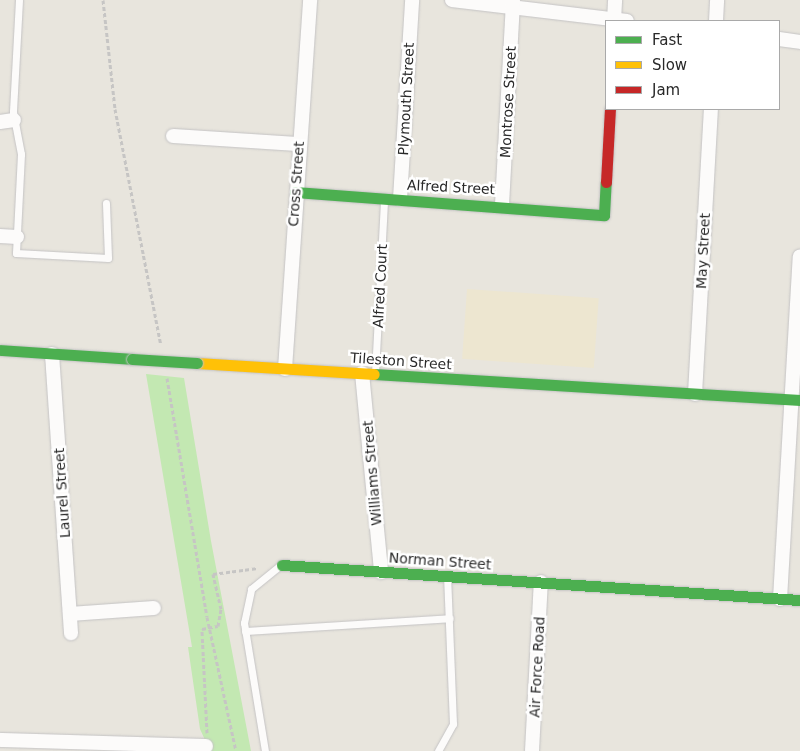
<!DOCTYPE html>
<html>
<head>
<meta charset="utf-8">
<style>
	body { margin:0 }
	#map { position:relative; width:800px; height:751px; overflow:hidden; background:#e8e5dd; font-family:"DejaVu Sans",sans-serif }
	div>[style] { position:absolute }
	.education>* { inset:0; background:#ede6d0; transform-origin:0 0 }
	.green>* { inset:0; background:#c3e8b2 }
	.path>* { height:3px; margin-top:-1.5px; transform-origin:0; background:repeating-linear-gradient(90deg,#c6c5c4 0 4px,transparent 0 6.5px) }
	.roads { filter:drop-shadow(0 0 1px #c4c3c4) drop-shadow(0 0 1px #c4c3c4) }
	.lane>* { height:7px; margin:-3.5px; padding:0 3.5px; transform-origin:3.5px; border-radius:3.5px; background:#fcfbfa }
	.street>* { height:14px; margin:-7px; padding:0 7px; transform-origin:7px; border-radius:7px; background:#fcfbfa }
	.fast>* { height:11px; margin:-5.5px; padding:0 5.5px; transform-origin:5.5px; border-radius:5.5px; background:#4caf50 }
	.slow>* { height:11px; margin:-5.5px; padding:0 5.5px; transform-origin:5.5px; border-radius:5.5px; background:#ffc107 }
	.jam>* { height:11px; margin:-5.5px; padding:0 5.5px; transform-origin:5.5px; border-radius:5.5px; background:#c62828 }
	.bridges { filter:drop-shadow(0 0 1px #c4c3c4) drop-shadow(0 0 1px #c4c3c4) }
	.fast-bridge>* { height:11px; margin:-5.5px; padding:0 5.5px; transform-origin:5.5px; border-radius:5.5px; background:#4caf50 }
	span { translate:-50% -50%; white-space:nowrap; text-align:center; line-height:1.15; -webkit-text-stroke:5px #fff; paint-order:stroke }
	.street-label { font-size:14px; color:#292929 }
	.legend { position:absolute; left:605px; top:20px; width:175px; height:90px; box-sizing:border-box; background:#fff; border:1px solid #a9a9a9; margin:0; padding:6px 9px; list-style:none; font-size:15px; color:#292929 }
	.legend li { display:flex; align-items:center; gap:10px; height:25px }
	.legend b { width:25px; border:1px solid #a9a9a9 }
</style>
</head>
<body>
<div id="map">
	<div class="education">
		<div style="left:467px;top:289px;width:132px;height:70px;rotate:4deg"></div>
	</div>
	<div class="green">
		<div style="clip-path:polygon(146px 374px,184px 378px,211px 541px,251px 751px,210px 751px,200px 729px,188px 647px,192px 647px)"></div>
	</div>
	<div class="path">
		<div style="left:103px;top:0;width:110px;rotate:83.7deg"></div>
		<div style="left:115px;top:109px;width:240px;rotate:79deg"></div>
		<div style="left:167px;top:378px;width:242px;rotate:80.5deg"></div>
		<div style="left:207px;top:617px;width:137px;rotate:77.8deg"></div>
		<div style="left:207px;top:733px;width:104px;rotate:-92.8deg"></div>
		<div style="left:202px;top:629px;width:16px;rotate:-11deg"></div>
		<div style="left:218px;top:626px;width:17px;rotate:-80deg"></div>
		<div style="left:221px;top:609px;width:36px;rotate:-103deg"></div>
		<div style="left:213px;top:574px;width:45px;rotate:-7.6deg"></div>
	</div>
	<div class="roads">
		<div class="lane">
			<div style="left:19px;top:0;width:112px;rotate:93.1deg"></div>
			<div style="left:13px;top:112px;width:43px;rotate:79.2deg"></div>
			<div style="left:21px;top:154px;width:99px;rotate:92.9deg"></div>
			<div style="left:16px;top:253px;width:92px;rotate:3.1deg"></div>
			<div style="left:108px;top:258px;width:55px;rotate:-92.1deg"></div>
			<div style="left:375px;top:373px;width:174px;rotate:-87deg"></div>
			<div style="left:245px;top:631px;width:205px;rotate:-3.6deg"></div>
			<div style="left:265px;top:751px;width:130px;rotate:-99.3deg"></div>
			<div style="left:244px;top:623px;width:35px;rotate:-78deg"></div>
			<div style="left:251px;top:589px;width:38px;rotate:-39deg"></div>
			<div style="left:438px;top:751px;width:31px;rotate:-61deg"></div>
			<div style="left:453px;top:724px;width:147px;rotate:-92.3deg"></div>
		</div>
		<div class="street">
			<div style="left:452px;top:0;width:176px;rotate:6.8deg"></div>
			<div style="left:614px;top:21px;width:21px;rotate:-87deg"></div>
			<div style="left:716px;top:21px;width:21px;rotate:-87deg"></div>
			<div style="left:779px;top:39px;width:21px;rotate:8deg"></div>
			<div style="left:0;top:122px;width:14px;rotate:-8deg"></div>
			<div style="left:173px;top:136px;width:125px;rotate:3.7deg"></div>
			<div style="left:400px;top:199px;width:199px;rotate:-86.5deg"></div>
			<div style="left:502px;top:205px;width:205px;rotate:-86.9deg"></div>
			<div style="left:0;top:236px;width:17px;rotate:3deg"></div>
			<div style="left:52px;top:354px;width:280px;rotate:86.1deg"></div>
			<div style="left:285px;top:369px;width:370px;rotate:-86.1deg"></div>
			<div style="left:362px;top:373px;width:200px;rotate:84.5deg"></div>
			<div style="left:695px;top:394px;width:285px;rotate:-86.8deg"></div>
			<div style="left:780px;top:599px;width:343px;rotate:-86.7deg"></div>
			<div style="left:70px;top:614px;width:84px;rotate:-4.1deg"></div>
			<div style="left:0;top:740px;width:206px;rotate:1.7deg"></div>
			<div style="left:532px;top:751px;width:169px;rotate:-87deg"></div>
		</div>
		<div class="fast">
			<div style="left:295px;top:192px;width:310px;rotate:4.3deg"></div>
			<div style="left:604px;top:215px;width:33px;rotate:-87deg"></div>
			<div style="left:0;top:350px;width:132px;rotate:3.9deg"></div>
			<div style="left:374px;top:374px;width:427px;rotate:3.5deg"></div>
			<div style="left:282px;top:565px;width:519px;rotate:3.87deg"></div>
		</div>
		<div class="slow">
			<div style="left:197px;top:363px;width:177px;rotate:3.6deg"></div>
		</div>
		<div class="jam">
			<div style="left:606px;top:182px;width:73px;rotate:-86.9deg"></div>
		</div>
	</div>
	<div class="bridges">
		<div class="fast-bridge">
			<div style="left:132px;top:359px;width:65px;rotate:3.5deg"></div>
		</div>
	</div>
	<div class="street-label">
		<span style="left:406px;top:99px;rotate:-87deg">Plymouth Street</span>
		<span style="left:508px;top:102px;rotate:-87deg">Montrose Street</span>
		<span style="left:296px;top:184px;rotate:-86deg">Cross Street</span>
		<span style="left:451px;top:187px;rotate:3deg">Alfred Street</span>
		<span style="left:703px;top:251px;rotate:-87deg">May Street</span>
		<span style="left:380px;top:286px;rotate:-87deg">Alfred Court</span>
		<span style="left:401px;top:361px;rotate:4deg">Tileston Street</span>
		<span style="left:372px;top:473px;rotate:-95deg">Williams Street</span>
		<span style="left:62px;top:493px;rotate:-94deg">Laurel Street</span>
		<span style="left:440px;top:561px;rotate:4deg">Norman Street</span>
		<span style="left:537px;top:667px;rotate:-87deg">Air Force Road</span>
	</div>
	<ul class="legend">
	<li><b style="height:6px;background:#4caf50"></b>Fast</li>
	<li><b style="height:6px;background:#ffc107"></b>Slow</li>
	<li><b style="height:6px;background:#c62828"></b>Jam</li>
	</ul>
</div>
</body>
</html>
